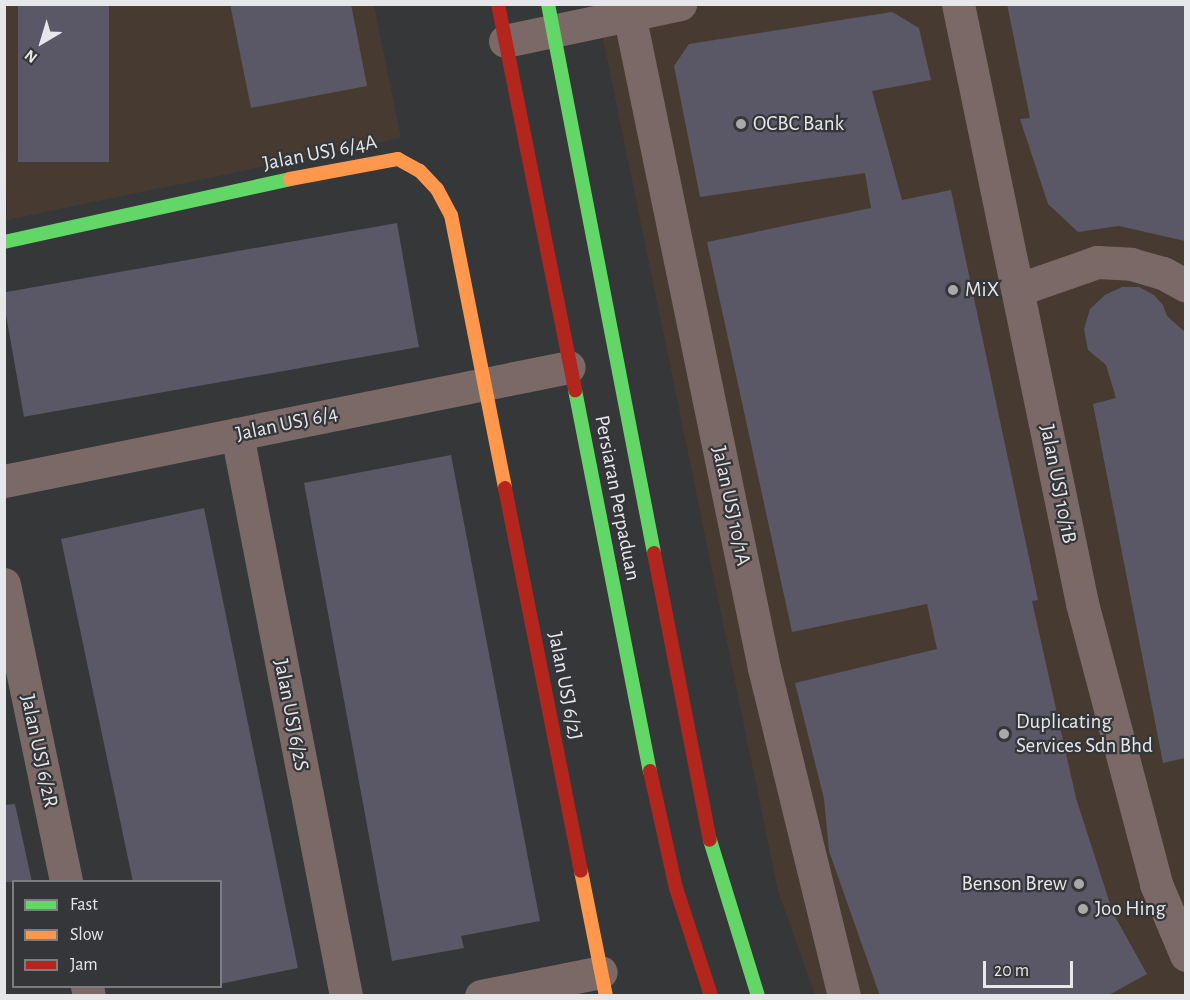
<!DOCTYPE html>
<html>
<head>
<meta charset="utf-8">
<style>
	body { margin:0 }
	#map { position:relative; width:1190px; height:1000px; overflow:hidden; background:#363738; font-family:"Alegreya Sans",sans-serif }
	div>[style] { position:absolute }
	.commercial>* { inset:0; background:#473a30 }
	.building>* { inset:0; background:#5a5766; transform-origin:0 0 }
	.street>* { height:33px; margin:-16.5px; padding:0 16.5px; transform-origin:16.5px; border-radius:16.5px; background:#7b6968 }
	.fast>* { height:14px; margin:-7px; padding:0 7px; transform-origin:7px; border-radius:7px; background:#63d668 }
	.slow>* { height:14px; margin:-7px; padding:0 7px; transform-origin:7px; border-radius:7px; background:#ff974d }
	.jam>* { height:14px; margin:-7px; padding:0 7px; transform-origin:7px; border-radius:7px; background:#b3261e }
	.dots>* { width:16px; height:16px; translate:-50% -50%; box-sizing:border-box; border:3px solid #353639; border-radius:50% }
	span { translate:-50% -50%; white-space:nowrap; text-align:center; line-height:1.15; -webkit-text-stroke:4.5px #353639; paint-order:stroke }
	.poi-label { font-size:21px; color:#e6e7e9 }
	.left { translate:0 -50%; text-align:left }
	.right { translate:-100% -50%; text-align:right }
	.street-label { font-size:21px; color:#e6e7e9 }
	.frame { position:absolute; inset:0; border:6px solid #e6e7e9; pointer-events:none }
	.legend { position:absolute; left:12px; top:880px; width:210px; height:108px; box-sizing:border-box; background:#353639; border:2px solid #7c7d7f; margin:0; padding:8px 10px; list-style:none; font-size:18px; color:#e6e7e9 }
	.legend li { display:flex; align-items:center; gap:12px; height:30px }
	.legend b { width:30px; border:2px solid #7c7d7f }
	.north { position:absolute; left:12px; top:12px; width:60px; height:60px; -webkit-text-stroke:4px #353639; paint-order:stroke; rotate:218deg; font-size:16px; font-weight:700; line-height:24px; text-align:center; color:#e6e7e9 }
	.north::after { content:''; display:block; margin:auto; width:21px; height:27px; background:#e6e7e9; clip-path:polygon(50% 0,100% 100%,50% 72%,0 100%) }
	.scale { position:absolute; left:983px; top:961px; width:90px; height:27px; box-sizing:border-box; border:3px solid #e6e7e9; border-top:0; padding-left:8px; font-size:18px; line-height:21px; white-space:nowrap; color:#e6e7e9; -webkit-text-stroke:4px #353639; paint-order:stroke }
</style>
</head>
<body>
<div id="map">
	<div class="commercial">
		<div style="clip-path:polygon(4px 5px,374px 5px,401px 138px,7px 220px)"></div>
		<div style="clip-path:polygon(596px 5px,1185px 5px,1185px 995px,815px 995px,778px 891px)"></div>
	</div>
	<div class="building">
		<div style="left:18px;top:4px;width:91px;height:158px"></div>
		<div style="clip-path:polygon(230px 4px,351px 4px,367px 86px,251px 108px)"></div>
		<div style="clip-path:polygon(1007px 4px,1185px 4px,1185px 241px,1119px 226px,1078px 232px,1048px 204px,1020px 119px,1030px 118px)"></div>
		<div style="clip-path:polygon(892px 12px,919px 28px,931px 80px,872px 91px,902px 200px,951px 190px,1038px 600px,1032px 601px,1076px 798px,1113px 913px,1147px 974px,1107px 996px,880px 996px,829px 851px,824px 799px,795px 683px,937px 649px,927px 604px,792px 632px,707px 242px,871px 208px,865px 173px,700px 197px,674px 66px,689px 44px)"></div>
		<div style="left:397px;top:223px;width:126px;height:401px;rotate:80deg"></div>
		<div style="clip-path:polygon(1122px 287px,1139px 287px,1154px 295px,1163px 305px,1167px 316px,1185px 332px,1185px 758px,1163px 763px,1093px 404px,1116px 398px,1106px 365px,1088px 350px,1084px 329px,1090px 309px,1105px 295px)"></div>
		<div style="clip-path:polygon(451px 455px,540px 921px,461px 936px,464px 948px,392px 961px,304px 483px)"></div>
		<div style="clip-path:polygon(204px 508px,298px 968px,220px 984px,220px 882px,133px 882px,61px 539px)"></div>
		<div style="clip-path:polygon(15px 804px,32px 882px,4px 882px,4px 805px)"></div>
	</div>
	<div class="street">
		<div style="left:627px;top:4px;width:678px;rotate:78.34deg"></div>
		<div style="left:764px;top:668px;width:338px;rotate:76.3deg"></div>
		<div style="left:958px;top:4px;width:612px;rotate:78.3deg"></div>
		<div style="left:1082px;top:603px;width:291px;rotate:75.2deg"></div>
		<div style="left:1156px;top:884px;width:77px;rotate:67.1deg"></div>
		<div style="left:505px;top:41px;width:179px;rotate:-11.9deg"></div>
		<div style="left:1020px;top:289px;width:82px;rotate:-19.3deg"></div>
		<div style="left:1097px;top:262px;width:34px;rotate:3deg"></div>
		<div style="left:1131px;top:264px;width:33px;rotate:16deg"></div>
		<div style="left:1163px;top:273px;width:26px;rotate:29deg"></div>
		<div style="left:237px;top:434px;width:572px;rotate:79.02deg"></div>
		<div style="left:4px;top:481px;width:576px;rotate:-11.41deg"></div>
		<div style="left:4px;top:584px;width:304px;rotate:78.2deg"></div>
		<div style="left:87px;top:986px;width:10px;rotate:79deg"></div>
		<div style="left:481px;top:996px;width:122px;rotate:-11.3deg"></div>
	</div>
	<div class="fast">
		<div style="left:548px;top:4px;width:559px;rotate:79.07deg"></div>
		<div style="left:4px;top:242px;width:293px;rotate:-12.4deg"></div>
		<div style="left:575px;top:390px;width:388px;rotate:78.9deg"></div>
		<div style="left:710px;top:840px;width:163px;rotate:72.9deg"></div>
	</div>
	<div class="slow">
		<div style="left:290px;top:179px;width:110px;rotate:-10.5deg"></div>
		<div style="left:398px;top:159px;width:25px;rotate:29deg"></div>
		<div style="left:420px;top:171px;width:25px;rotate:47deg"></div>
		<div style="left:437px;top:189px;width:30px;rotate:62deg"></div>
		<div style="left:451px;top:215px;width:278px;rotate:78.8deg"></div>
		<div style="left:581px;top:871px;width:127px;rotate:78.7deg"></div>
	</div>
	<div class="jam">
		<div style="left:498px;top:4px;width:394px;rotate:78.7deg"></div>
		<div style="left:505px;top:488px;width:390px;rotate:78.8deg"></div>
		<div style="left:654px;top:553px;width:292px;rotate:79deg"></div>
		<div style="left:650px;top:771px;width:120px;rotate:77.5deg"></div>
		<div style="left:676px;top:888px;width:114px;rotate:72deg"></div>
	</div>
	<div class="dots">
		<div style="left:741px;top:124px;background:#a8a9ab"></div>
		<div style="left:953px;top:290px;background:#a8a9ab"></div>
		<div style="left:1004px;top:734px;background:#a8a9ab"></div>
		<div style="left:1079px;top:884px;background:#a8a9ab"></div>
		<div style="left:1083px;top:909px;background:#a8a9ab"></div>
	</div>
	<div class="poi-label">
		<span class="left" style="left:753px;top:124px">OCBC Bank</span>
		<span class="left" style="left:965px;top:290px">MiX</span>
		<span class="left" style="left:1016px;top:734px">Duplicating<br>Services Sdn Bhd</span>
		<span class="right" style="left:1067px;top:884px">Benson Brew</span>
		<span class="left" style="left:1095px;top:909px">Joo Hing</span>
	</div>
	<div class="street-label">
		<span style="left:320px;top:153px;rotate:-11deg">Jalan USJ 6/4A</span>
		<span style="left:287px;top:424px;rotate:-12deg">Jalan USJ 6/4</span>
		<span style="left:1058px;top:484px;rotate:79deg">Jalan USJ 10/1B</span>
		<span style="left:617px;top:498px;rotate:79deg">Persiaran Perpaduan</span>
		<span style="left:731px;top:506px;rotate:78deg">Jalan USJ 10/1A</span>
		<span style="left:565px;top:686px;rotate:79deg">Jalan USJ 6/2J</span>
		<span style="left:291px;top:715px;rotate:79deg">Jalan USJ 6/2S</span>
		<span style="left:39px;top:751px;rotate:78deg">Jalan USJ 6/2R</span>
	</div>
	<div class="frame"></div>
	<ul class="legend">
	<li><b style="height:8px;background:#63d668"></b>Fast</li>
	<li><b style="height:8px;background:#ff974d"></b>Slow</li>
	<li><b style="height:8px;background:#b3261e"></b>Jam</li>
	</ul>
	<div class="north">N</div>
	<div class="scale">20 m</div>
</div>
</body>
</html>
